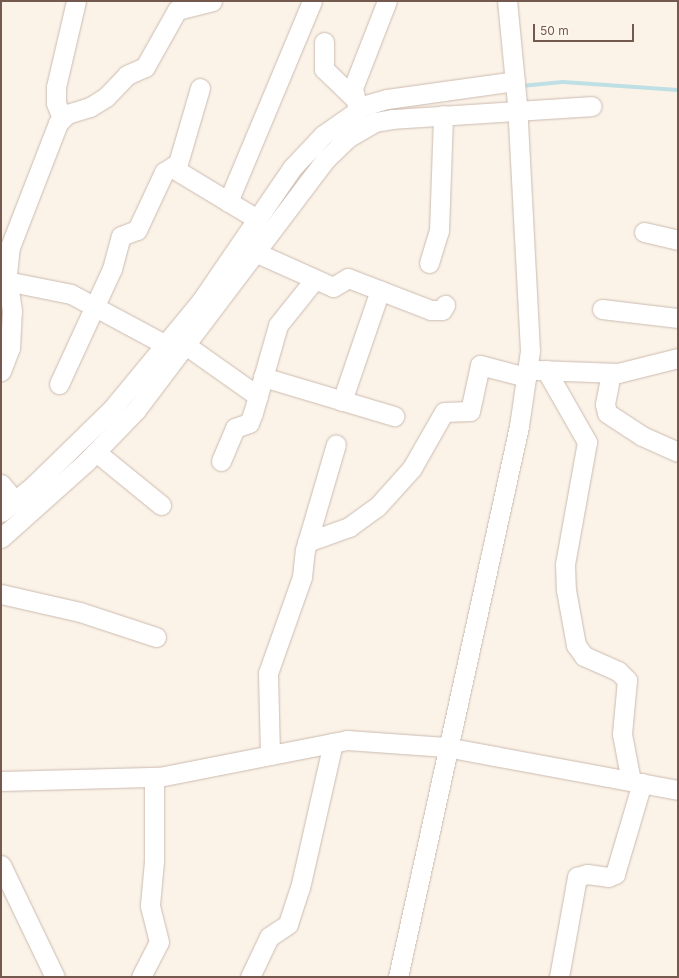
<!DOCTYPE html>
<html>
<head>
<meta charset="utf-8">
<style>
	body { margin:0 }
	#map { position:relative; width:679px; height:978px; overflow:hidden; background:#fbf3e8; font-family:Inter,sans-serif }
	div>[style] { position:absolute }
	.stream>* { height:4px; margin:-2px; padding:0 2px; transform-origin:2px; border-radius:2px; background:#bee0e4 }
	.roads { filter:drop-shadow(0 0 1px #ccbaaf) drop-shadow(0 0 1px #ccbaaf) }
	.minor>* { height:19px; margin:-9.5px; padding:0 9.5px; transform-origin:9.5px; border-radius:9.5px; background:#fff }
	span { translate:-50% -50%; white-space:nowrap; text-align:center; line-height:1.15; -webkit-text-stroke:3.5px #fef7ee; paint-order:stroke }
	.frame { position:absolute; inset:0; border:2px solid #74594e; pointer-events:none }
	.scale { position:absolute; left:533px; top:24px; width:101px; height:18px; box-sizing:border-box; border:2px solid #74594e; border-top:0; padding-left:5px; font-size:12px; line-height:14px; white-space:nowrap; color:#74594e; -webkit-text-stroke:3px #fef7ee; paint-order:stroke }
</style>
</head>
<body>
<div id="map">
	<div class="stream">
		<div style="left:521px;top:86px;width:42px;rotate:-5.4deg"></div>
		<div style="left:563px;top:82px;width:115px;rotate:4deg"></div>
	</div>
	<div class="roads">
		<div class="minor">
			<div style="left:324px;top:42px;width:27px;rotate:90deg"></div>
			<div style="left:324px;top:69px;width:40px;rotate:44deg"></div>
			<div style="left:200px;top:88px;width:85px;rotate:106.3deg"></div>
			<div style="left:176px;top:170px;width:95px;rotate:31.2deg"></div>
			<div style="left:358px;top:110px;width:23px;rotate:-103deg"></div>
			<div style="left:353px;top:88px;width:93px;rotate:-68.7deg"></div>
			<div style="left:62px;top:118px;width:16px;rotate:-112deg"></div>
			<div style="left:56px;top:103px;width:16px;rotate:-90deg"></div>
			<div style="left:56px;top:87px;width:88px;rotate:-76.9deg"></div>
			<div style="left:228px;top:202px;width:218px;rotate:-67.3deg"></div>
			<div style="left:644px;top:232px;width:35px;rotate:13deg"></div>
			<div style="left:257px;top:253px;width:83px;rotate:24.1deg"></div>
			<div style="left:333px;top:287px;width:17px;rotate:-31deg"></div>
			<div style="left:348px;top:278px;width:89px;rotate:21.1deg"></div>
			<div style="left:431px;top:310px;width:11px"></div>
			<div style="left:442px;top:310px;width:6px;rotate:-59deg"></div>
			<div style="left:429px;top:263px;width:34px;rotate:-73deg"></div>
			<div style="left:439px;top:231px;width:116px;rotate:-88deg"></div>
			<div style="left:1px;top:280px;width:71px;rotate:11.3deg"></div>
			<div style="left:71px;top:294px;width:108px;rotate:28.2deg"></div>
			<div style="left:602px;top:309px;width:77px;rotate:6.8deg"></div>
			<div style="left:187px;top:346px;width:87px;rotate:35.2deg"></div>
			<div style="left:537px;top:370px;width:81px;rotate:2.1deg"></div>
			<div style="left:618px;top:373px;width:62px;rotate:-14deg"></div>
			<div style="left:546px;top:370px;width:83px;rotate:60.3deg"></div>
			<div style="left:587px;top:442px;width:124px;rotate:100.2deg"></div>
			<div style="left:565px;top:564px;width:26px;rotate:88deg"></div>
			<div style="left:566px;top:590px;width:56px;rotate:79.7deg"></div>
			<div style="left:576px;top:645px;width:14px;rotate:54deg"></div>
			<div style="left:584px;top:656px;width:37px;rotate:24deg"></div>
			<div style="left:618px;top:671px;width:13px;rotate:45deg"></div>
			<div style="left:627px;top:680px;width:54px;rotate:95.3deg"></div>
			<div style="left:622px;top:734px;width:48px;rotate:79.2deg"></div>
			<div style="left:1px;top:371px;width:25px;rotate:-69deg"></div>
			<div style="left:10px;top:348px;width:37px;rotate:-87deg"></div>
			<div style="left:12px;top:311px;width:37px;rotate:-98deg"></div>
			<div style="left:7px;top:274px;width:27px;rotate:-84deg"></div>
			<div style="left:10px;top:247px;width:133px;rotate:-68.8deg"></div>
			<div style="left:58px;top:123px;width:13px;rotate:-45deg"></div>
			<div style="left:67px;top:114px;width:24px;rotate:-17deg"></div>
			<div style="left:90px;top:107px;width:19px;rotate:-32deg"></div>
			<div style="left:106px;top:97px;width:30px;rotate:-46deg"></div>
			<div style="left:127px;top:75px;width:20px;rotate:-24deg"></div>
			<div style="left:145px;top:67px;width:65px;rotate:-60.7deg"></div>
			<div style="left:177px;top:10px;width:36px;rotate:-14deg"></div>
			<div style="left:611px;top:373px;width:32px;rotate:101deg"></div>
			<div style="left:605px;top:404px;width:9px;rotate:77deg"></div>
			<div style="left:607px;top:413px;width:42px;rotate:33.3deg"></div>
			<div style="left:642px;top:436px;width:39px;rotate:24deg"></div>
			<div style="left:263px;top:377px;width:137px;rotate:16.6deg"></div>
			<div style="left:59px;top:384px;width:127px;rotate:-65.3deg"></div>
			<div style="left:112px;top:269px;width:34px;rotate:-75deg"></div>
			<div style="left:121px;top:236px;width:17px;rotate:-21deg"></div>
			<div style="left:137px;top:230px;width:64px;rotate:-65deg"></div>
			<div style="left:164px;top:172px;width:13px;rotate:-32deg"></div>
			<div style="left:342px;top:401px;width:117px;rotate:-71.1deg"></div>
			<div style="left:96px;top:452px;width:84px;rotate:39.2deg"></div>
			<div style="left:221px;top:461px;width:36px;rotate:-67deg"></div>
			<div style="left:235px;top:428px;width:15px;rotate:-20deg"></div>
			<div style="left:249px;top:423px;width:11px;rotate:-68deg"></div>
			<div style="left:253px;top:413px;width:91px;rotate:-74.1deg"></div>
			<div style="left:278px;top:325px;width:58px;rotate:-51.3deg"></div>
			<div style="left:1px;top:484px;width:22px;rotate:51deg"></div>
			<div style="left:1px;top:512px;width:40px;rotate:-39deg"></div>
			<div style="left:32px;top:487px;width:112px;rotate:-44.3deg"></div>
			<div style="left:112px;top:409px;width:140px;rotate:-50.5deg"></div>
			<div style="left:201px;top:301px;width:161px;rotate:-55.6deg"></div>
			<div style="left:292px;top:168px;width:45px;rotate:-46.8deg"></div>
			<div style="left:323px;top:135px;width:52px;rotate:-34.9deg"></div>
			<div style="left:366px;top:105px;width:22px;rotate:-16deg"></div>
			<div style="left:387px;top:99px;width:129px;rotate:-8deg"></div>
			<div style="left:1px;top:538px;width:114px;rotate:-41.8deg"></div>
			<div style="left:86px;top:462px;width:72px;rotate:-46.1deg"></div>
			<div style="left:136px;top:410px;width:315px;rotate:-52.9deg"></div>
			<div style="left:326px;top:159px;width:32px;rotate:-44deg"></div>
			<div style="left:349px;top:137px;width:30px;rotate:-30deg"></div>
			<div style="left:375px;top:122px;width:17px;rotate:-10deg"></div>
			<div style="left:392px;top:119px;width:200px;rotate:-3.7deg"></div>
			<div style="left:307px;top:542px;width:45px;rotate:-19.7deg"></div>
			<div style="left:349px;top:527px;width:34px;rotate:-36deg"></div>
			<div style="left:377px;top:507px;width:52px;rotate:-48.1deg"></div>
			<div style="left:412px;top:468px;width:64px;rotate:-60.3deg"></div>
			<div style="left:444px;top:412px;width:26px;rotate:-2deg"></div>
			<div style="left:470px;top:411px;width:47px;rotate:-77.7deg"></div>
			<div style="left:480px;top:365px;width:48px;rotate:14.6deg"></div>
			<div style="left:1px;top:594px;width:81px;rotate:12.8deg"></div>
			<div style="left:80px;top:612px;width:80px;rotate:18.2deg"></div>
			<div style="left:270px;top:755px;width:82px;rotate:-91.4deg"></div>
			<div style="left:268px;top:673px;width:102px;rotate:-70.5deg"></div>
			<div style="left:302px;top:577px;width:27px;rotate:-84deg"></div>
			<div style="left:305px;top:550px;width:110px;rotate:-73.7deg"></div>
			<div style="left:1px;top:781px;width:158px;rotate:-1.5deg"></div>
			<div style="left:159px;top:777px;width:192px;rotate:-11.1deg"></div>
			<div style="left:347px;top:740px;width:99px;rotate:4deg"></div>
			<div style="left:446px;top:747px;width:236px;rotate:10.5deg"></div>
			<div style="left:1px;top:865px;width:124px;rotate:64.3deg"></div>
			<div style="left:141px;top:977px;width:39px;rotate:-63deg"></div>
			<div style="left:159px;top:942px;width:38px;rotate:-104deg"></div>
			<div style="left:150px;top:905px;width:44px;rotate:-84.8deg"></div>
			<div style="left:154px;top:861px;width:84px;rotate:-90deg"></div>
			<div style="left:250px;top:977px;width:44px;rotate:-64.6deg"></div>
			<div style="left:269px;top:937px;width:23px;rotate:-34deg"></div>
			<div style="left:288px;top:924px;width:38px;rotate:-72deg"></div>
			<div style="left:300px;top:888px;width:149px;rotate:-77.2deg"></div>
			<div style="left:398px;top:977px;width:564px;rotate:-77.61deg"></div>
			<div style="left:519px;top:426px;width:76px;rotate:-81.7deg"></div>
			<div style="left:530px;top:351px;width:247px;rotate:-93deg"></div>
			<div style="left:517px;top:104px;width:103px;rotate:-95.5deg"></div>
			<div style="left:559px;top:977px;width:102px;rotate:-79.8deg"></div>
			<div style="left:577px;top:877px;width:10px;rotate:-17deg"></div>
			<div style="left:587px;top:874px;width:21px;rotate:8deg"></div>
			<div style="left:608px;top:877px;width:8px;rotate:-23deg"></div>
			<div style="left:615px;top:874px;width:95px;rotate:-73.5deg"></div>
		</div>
	</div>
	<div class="frame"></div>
	<div class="scale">50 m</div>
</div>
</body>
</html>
